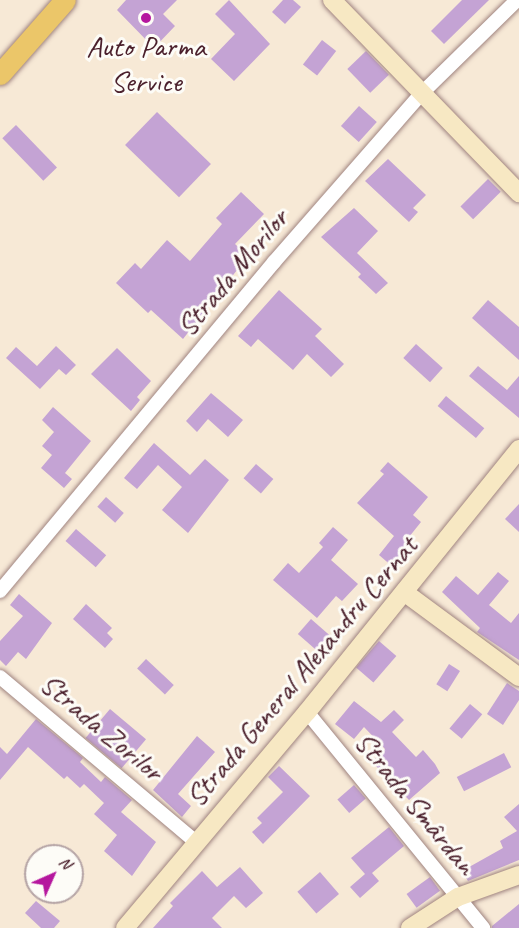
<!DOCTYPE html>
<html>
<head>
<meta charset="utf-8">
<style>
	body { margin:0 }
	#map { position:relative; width:519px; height:928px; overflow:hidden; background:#f7e9d6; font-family:Caveat,sans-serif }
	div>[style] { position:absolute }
	.building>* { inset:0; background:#c4a3d4; transform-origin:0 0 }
	.roads { filter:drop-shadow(0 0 2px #a08480) drop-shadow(0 0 2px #a08480) }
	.street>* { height:14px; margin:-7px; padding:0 7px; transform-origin:7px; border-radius:7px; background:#fff }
	.secondary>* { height:18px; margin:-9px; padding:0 9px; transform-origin:9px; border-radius:9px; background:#f7e8c3 }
	.primary>* { height:21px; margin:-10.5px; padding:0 10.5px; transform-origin:10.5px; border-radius:10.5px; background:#ebc669 }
	.dots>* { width:16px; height:16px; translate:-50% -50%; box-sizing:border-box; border:3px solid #fdfcf7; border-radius:50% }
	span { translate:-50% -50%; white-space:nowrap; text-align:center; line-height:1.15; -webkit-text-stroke:6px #fdfcf7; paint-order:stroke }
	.poi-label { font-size:30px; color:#4a1f2b }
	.street-label { font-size:30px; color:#4a1f2b }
	.north { position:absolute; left:24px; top:844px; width:60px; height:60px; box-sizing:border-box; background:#fdfcf7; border:2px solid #b5a4a5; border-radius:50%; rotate:45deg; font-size:16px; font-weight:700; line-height:24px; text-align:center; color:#4a1f2b }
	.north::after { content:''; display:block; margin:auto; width:21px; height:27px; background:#b5179e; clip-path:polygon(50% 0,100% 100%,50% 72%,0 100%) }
</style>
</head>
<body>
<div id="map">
	<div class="building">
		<div style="clip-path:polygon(126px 0,177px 0,163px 14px,175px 26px,154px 48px,117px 10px)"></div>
		<div style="clip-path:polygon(229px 0,270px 44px,234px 81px,211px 59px,235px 34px,215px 14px)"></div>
		<div style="clip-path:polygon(283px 0,293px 0,301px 7px,285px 24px,272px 12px)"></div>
		<div style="clip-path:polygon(462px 0,489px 0,444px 44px,431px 31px)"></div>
		<div style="left:322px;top:40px;width:18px;height:31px;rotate:38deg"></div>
		<div style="left:366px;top:51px;width:33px;height:26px;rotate:46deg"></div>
		<div style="left:359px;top:106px;width:24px;height:27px;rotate:42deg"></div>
		<div style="left:157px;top:112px;width:75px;height:46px;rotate:44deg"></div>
		<div style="left:16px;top:125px;width:59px;height:19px;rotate:46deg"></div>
		<div style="clip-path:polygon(388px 159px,426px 195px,413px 208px,418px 212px,409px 222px,365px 181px)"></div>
		<div style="left:488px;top:179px;width:18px;height:39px;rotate:45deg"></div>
		<div style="clip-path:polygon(241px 192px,264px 214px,235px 244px,248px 256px,183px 339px,151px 310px,148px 313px,116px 283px,135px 263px,141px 269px,167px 240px,190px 261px,222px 224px,216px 218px)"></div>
		<div style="clip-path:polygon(354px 208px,378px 231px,357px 253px,388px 283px,376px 294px,358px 277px,361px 274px,321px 237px)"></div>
		<div style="clip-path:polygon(279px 290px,322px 329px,315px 336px,344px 364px,331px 377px,307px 354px,293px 370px,258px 339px,251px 347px,238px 336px)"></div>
		<div style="clip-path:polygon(488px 300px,519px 327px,519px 360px,472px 318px)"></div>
		<div style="left:416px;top:344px;width:36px;height:19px;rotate:42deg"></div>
		<div style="clip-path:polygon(56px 346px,76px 365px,66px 375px,59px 369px,40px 389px,6px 358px,16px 347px,37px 366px)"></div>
		<div style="clip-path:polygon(117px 348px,151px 381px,137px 397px,140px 400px,131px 411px,91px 374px)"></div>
		<div style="clip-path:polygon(478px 366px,507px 390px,519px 376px,519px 418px,469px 376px)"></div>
		<div style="clip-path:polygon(211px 393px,243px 420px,228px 437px,208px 419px,197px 432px,186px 421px)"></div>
		<div style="left:446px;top:396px;width:50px;height:13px;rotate:40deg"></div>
		<div style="clip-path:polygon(53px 407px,91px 441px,65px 473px,72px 479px,64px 488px,41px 468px,52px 455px,42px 446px,54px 432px,42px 420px)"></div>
		<div style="clip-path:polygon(154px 443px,190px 475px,205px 459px,229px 480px,188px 533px,162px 510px,182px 487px,158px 465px,137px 489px,124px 478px)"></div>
		<div style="clip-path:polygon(388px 462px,428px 497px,413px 515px,421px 522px,405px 542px,410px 545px,393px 567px,379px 555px,394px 536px,357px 503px,384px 474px,380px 471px)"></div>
		<div style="left:256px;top:464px;width:23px;height:19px;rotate:41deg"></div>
		<div style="left:106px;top:497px;width:24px;height:13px;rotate:42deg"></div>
		<div style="clip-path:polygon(519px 504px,519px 532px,505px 519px)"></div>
		<div style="clip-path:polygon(333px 527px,348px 540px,331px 560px,358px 584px,342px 601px,336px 596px,317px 618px,273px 580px,288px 563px,299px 573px,323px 547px,319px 543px)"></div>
		<div style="left:76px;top:529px;width:40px;height:16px;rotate:41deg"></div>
		<div style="clip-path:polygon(498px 572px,509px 581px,489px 605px,511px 623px,519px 613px,519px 660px,477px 632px,480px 628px,442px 592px,456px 576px,478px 595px)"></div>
		<div style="clip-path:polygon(19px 594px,52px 623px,26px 659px,18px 652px,6px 666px,0 660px,0 641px,23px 616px,10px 605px)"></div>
		<div style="clip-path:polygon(86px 604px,112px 628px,107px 633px,113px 639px,105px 648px,73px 619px)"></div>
		<div style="left:311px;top:619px;width:30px;height:20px;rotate:41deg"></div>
		<div style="left:379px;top:641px;width:23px;height:35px;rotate:41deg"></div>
		<div style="left:146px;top:659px;width:38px;height:13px;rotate:43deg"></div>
		<div style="left:449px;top:664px;width:13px;height:24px;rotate:32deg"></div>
		<div style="clip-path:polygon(507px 683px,519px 691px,519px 700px,503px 725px,487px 714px)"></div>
		<div style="clip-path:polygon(354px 701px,381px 722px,394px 710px,404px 720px,392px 732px,416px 757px,423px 750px,435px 764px,440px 773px,409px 800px,372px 762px,385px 749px,364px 727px,354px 739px,335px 724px)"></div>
		<div style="left:470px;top:704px;width:16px;height:32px;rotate:40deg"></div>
		<div style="left:110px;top:709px;width:47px;height:38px;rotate:40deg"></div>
		<div style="clip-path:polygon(36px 719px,83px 758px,80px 762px,101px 782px,105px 777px,132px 800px,121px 812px,156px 842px,132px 876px,104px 851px,117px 835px,94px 814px,104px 803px,84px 784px,80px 788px,67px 776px,64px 779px,28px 747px,0 780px,0 747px,7px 754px)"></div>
		<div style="clip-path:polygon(197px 736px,215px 752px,178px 794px,191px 806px,182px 817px,153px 790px)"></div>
		<div style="left:504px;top:753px;width:16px;height:53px;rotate:63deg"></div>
		<div style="clip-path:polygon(279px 766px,310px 796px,263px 844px,252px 832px,262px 823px,257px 818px,283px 792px,268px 777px)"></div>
		<div style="left:354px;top:785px;width:18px;height:22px;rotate:49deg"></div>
		<div style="clip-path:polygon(519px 804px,519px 860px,468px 881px,462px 871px,503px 848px,500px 841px,517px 831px,504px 817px)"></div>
		<div style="clip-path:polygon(389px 827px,404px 846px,372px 873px,379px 881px,360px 898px,350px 887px,365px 874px,351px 858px)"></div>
		<div style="clip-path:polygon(240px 867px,263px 893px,246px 908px,234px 896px,212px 918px,222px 928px,153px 928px,173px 906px,170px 903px,202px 871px,217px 887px)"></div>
		<div style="left:320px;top:872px;width:29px;height:30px;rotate:49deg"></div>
		<div style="left:430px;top:877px;width:17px;height:29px;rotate:54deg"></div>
		<div style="clip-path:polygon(36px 901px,60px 921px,54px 928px,41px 928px,25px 913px)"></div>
		<div style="clip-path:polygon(519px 904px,519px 928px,492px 928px,492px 926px)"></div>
	</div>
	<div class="roads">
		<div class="street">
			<div style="left:0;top:591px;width:428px;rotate:-50.2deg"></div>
			<div style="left:274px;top:262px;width:225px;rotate:-48.8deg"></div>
			<div style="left:422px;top:93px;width:133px;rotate:-44.4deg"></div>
			<div style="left:0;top:677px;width:256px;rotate:40.1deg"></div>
			<div style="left:307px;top:712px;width:279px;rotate:50.8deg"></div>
		</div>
		<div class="secondary">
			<div style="left:332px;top:0;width:269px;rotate:45.9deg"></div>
			<div style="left:404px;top:592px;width:143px;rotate:36.5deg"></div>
			<div style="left:125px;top:928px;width:282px;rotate:-49.9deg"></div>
			<div style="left:307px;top:712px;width:338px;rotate:-51.1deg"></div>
			<div style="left:410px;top:928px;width:57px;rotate:-32.9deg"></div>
			<div style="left:458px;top:897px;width:65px;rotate:-19.8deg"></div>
		</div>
		<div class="primary">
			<div style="left:0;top:74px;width:98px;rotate:-48.7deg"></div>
		</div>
	</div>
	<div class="dots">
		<div style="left:146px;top:18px;background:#b5179e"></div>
	</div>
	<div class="poi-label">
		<span style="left:146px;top:63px">Auto Parma<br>Service</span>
	</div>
	<div class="street-label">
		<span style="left:232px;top:272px;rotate:-50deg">Strada Morilor</span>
		<span style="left:301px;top:671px;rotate:-50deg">Strada General Alexandru Cernat</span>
		<span style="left:102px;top:727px;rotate:40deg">Strada Zorilor</span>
		<span style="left:416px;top:803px;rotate:51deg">Strada Smârdan</span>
	</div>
	<div class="north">N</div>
</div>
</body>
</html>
